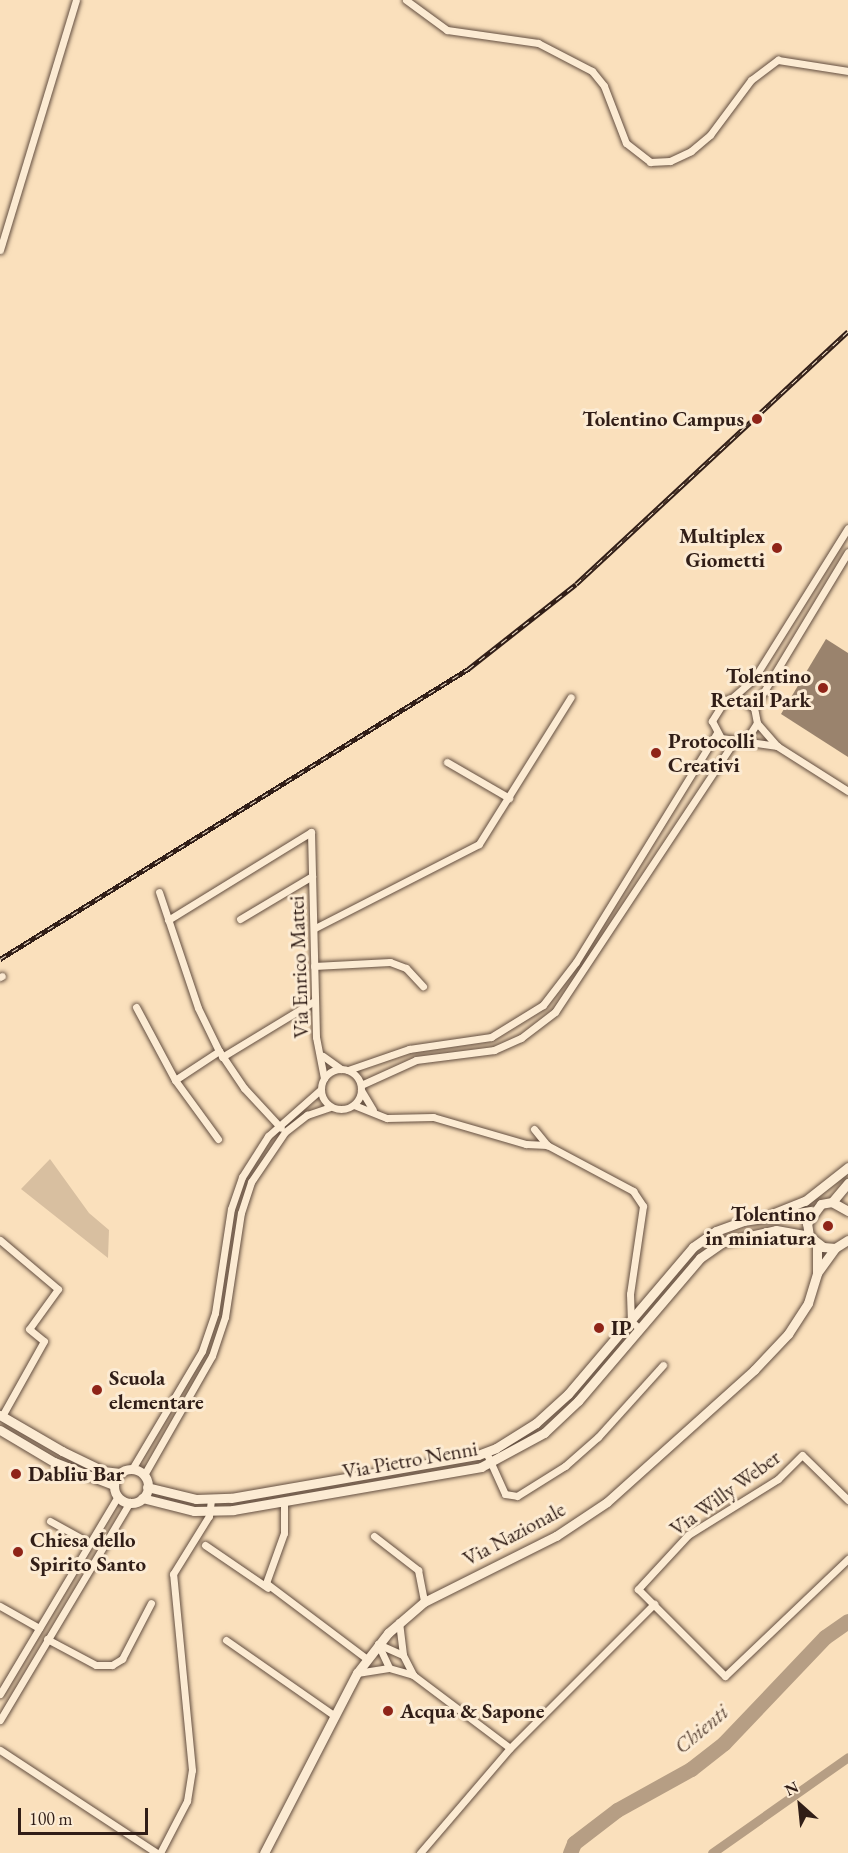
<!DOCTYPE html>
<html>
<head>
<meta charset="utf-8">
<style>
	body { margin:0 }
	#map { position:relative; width:848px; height:1853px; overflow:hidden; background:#fae0bc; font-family:"EB Garamond",serif }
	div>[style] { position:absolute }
	.green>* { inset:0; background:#d8bfa0 }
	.canal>* { height:9px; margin:-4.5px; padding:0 4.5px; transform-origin:4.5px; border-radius:4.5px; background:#b69e84 }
	.river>* { height:15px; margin:-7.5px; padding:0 7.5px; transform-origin:7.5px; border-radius:7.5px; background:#b69e84 }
	.building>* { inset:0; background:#9a836d }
	.roads { filter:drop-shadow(0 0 2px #634e40) drop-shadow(0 0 2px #634e40) }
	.street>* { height:7px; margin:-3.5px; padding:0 3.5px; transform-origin:3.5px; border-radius:3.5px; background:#fcebd3 }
	.street>.ring { margin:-3.5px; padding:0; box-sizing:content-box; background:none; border:7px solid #fcebd3; border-radius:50% }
	.secondary>* { height:9px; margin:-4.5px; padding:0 4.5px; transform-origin:4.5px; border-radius:4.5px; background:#fcebd3 }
	.secondary>.ring { margin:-4.5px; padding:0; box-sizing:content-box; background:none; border:9px solid #fcebd3; border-radius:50% }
	.rail>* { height:4.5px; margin-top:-2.25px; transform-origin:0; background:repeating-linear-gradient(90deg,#fcebd3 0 7px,#311e17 0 14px); box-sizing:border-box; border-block:2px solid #311e17 }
	.dots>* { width:16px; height:16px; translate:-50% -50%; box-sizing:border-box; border:3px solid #fcebd3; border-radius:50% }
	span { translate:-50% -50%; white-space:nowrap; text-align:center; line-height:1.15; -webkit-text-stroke:6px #fcebd3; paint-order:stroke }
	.poi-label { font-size:21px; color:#311e17; font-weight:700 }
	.right { translate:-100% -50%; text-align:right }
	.left { translate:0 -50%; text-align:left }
	.street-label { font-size:21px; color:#311e17 }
	.water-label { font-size:22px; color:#604b3d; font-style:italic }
	.north { position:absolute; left:770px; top:1775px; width:60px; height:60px; -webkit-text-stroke:4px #fcebd3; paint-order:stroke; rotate:333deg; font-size:16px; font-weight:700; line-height:24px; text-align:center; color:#311e17 }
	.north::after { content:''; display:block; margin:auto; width:21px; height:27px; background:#311e17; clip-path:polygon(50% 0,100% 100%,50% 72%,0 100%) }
	.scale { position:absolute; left:18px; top:1808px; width:130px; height:27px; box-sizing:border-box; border:3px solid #311e17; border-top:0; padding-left:8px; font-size:18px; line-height:21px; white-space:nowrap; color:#311e17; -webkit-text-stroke:4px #fcebd3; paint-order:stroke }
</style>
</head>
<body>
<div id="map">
	<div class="green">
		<div style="clip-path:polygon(50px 1159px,89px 1213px,109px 1230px,108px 1258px,21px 1189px)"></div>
	</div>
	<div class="canal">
		<div style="left:712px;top:1853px;width:166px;rotate:-35.2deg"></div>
	</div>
	<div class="river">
		<div style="left:570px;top:1853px;width:11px;rotate:-68deg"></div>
		<div style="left:574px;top:1843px;width:54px;rotate:-37.5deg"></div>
		<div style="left:617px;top:1810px;width:85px;rotate:-29deg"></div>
		<div style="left:691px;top:1769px;width:42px;rotate:-38.2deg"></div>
		<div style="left:724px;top:1743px;width:146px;rotate:-46.4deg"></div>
		<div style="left:825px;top:1637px;width:28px;rotate:-35deg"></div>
	</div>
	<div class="building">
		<div style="clip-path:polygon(826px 639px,848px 653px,848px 757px,781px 714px)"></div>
	</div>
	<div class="roads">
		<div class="street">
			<div style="left:406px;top:0;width:51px;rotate:36.2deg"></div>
			<div style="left:447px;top:30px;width:92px;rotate:8.1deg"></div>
			<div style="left:538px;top:43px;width:61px;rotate:27.4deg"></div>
			<div style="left:592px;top:71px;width:19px;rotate:51deg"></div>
			<div style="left:604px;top:86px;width:61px;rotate:68.9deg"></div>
			<div style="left:626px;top:143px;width:31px;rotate:38deg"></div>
			<div style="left:650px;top:162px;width:20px;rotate:-3deg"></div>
			<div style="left:670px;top:161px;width:23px;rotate:-25deg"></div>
			<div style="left:691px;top:151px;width:25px;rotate:-40deg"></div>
			<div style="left:710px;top:135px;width:69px;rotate:-53.3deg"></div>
			<div style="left:751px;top:80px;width:34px;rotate:-37deg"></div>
			<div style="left:778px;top:60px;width:71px;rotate:8.9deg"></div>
			<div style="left:0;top:250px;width:261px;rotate:-73.1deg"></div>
			<div style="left:732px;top:698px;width:28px;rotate:-41deg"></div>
			<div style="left:753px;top:680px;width:179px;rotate:-58deg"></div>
			<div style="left:754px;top:708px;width:182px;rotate:-58.9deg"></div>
			<div style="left:757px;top:723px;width:30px;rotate:49deg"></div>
			<div style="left:777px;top:746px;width:84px;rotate:32.4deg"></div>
			<div style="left:746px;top:740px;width:20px;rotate:-57deg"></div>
			<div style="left:757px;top:723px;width:15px;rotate:-101deg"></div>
			<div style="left:754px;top:708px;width:18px;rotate:-146deg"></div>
			<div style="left:739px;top:698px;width:14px;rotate:172deg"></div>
			<div style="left:725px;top:700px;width:25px;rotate:122deg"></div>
			<div style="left:712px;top:721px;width:19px;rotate:62deg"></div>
			<div style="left:721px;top:738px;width:57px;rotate:8.1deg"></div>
			<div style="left:447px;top:762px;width:72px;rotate:30.1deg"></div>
			<div style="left:311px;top:832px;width:205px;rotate:88.6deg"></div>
			<div style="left:316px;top:1037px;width:42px;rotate:79deg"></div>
			<div style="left:159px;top:892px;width:122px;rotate:71.4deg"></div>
			<div style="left:198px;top:1008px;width:48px;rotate:64deg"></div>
			<div style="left:219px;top:1051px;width:45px;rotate:56deg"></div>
			<div style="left:244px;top:1088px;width:54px;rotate:47.2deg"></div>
			<div style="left:240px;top:919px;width:84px;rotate:-30.8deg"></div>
			<div style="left:168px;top:920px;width:168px;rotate:-31.6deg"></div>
			<div style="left:315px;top:928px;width:184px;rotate:-27.1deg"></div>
			<div style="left:479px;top:844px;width:173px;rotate:-58deg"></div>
			<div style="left:314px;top:966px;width:76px;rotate:-3deg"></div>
			<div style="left:390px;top:962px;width:17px;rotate:21deg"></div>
			<div style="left:406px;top:968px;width:25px;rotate:47deg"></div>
			<div style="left:0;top:977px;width:2px;rotate:-27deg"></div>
			<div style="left:136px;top:1007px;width:83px;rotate:61.9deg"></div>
			<div style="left:175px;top:1080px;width:73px;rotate:53.9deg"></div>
			<div style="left:323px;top:1056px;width:22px;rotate:36deg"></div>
			<div style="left:222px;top:1057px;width:108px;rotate:-31.3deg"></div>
			<div class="ring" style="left:321px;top:1069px;width:33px;height:33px"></div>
			<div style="left:348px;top:1070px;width:65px;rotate:-19deg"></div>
			<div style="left:409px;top:1049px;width:83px;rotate:-8.3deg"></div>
			<div style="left:491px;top:1037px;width:61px;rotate:-31.6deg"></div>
			<div style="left:543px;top:1005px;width:54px;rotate:-52.5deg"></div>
			<div style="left:576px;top:962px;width:269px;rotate:-58.4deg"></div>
			<div style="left:175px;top:1080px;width:53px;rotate:-33.4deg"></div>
			<div style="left:361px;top:1085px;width:60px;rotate:-24.4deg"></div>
			<div style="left:416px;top:1060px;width:79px;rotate:-7.3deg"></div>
			<div style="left:494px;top:1050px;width:30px;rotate:-24deg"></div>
			<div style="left:521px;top:1038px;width:43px;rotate:-37.4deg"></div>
			<div style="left:555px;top:1012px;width:323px;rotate:-56.5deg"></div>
			<div style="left:361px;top:1090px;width:23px;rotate:59deg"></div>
			<div style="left:354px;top:1105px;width:35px;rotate:22deg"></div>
			<div style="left:387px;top:1118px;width:46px;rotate:-1.2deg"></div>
			<div style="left:433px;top:1117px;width:97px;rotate:16.2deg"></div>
			<div style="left:526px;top:1144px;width:21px;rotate:3deg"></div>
			<div style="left:547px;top:1145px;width:98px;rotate:28.1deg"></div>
			<div style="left:633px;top:1191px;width:18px;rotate:56deg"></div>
			<div style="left:643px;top:1206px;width:89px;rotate:98.4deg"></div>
			<div style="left:630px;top:1294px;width:27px;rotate:88deg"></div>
			<div style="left:631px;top:1321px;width:12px;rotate:42deg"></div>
			<div style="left:534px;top:1129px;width:21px;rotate:51deg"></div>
			<div style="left:0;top:1240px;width:76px;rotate:40.2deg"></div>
			<div style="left:58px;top:1289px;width:49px;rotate:125.9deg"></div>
			<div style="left:29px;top:1329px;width:19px;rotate:39deg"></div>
			<div style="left:44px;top:1341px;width:86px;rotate:119.2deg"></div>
			<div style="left:486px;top:1452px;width:46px;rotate:65.7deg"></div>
			<div style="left:505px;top:1494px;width:12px;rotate:9deg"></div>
			<div style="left:517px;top:1496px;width:57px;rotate:-32deg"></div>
			<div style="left:565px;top:1466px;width:44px;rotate:-41.3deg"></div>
			<div style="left:598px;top:1437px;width:97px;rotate:-47.9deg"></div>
			<div style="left:132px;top:1469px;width:137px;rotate:-59.3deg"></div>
			<div style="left:202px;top:1351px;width:40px;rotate:-71.1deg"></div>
			<div style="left:215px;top:1313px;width:105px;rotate:-81.3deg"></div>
			<div style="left:231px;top:1209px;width:34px;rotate:-71deg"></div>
			<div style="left:242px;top:1177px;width:49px;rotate:-57.6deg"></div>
			<div style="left:268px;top:1136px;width:69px;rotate:-41.5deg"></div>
			<div style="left:144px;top:1475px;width:137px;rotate:-60.3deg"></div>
			<div style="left:212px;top:1356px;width:41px;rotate:-71.6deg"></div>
			<div style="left:225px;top:1317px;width:105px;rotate:-81.3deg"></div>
			<div style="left:241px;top:1213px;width:33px;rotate:-72deg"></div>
			<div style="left:251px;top:1182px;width:60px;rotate:-55.8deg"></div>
			<div style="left:285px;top:1132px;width:28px;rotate:-38deg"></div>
			<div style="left:307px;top:1115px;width:24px;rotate:-19deg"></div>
			<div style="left:848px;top:1500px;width:64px;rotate:-135.6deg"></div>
			<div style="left:802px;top:1455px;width:34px;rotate:135deg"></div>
			<div style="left:778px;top:1479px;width:106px;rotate:148.1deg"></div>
			<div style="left:688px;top:1535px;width:74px;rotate:132.8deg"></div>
			<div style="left:638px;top:1589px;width:123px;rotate:45deg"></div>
			<div style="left:725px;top:1676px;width:170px;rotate:-43.6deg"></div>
			<div style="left:284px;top:1501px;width:32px;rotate:90deg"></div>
			<div style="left:284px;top:1533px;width:53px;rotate:109.8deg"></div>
			<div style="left:266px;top:1583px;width:126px;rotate:37deg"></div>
			<div style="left:50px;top:1521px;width:43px;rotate:28.9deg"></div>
			<div style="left:374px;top:1536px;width:56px;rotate:37.7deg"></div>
			<div style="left:418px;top:1570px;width:33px;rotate:79deg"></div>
			<div style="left:205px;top:1545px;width:76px;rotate:34.3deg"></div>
			<div style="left:0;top:1606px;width:45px;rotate:29.4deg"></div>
			<div style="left:399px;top:1622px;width:33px;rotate:83deg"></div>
			<div style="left:403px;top:1655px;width:22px;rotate:63deg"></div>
			<div style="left:413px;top:1675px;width:121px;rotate:37deg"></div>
			<div style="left:47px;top:1639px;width:55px;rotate:28deg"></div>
			<div style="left:96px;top:1665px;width:16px"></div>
			<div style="left:112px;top:1665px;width:12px;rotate:-31deg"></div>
			<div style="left:122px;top:1659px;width:63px;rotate:-62.6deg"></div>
			<div style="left:226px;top:1640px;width:133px;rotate:34.9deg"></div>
			<div style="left:378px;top:1644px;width:27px;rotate:24deg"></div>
			<div style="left:378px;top:1644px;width:26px;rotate:65deg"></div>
			<div style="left:357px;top:1673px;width:32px;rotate:-9deg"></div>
			<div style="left:389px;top:1668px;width:25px;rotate:16deg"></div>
			<div style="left:0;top:1694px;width:230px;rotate:-59.2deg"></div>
			<div style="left:0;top:1720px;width:254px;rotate:-59.2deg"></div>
			<div style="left:0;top:1750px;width:188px;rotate:33.3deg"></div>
			<div style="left:160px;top:1853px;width:59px;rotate:-62.6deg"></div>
			<div style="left:187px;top:1801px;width:31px;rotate:-81deg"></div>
			<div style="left:192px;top:1770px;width:197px;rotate:-95.5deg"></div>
			<div style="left:173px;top:1574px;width:68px;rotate:-58.2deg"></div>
			<div style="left:209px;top:1516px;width:17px;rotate:-83deg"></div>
			<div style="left:420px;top:1853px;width:138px;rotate:-49.4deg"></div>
			<div style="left:510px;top:1748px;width:204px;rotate:-45deg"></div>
		</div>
		<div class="secondary">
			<div style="left:832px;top:1202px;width:25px;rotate:-50deg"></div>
			<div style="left:848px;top:1211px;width:18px;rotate:-151deg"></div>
			<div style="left:832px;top:1202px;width:11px;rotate:170deg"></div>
			<div style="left:821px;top:1204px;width:24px;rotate:126deg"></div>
			<div style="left:807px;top:1223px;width:13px;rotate:81deg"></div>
			<div style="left:809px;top:1236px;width:18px;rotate:38deg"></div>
			<div style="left:823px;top:1247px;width:12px;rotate:5deg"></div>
			<div style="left:835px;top:1248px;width:15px;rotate:-32deg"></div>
			<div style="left:772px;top:1214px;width:35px;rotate:-22deg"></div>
			<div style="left:805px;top:1201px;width:55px;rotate:-38.3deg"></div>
			<div style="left:817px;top:1273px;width:31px;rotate:-54deg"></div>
			<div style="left:0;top:1415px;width:72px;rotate:30.1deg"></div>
			<div style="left:62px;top:1451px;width:46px;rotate:26deg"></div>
			<div style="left:103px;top:1471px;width:17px;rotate:7deg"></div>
			<div style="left:0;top:1430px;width:63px;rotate:30.7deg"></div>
			<div style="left:54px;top:1462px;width:64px;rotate:21deg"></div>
			<div class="ring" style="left:114px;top:1469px;width:25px;height:25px"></div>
			<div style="left:147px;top:1487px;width:50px;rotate:13.8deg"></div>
			<div style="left:196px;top:1499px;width:35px;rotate:-2deg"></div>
			<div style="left:231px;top:1498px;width:251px;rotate:-9.9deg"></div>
			<div style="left:478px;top:1455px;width:19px;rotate:-21deg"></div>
			<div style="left:496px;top:1448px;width:47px;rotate:-32deg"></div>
			<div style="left:536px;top:1423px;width:43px;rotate:-42.2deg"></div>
			<div style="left:568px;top:1394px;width:193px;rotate:-49.6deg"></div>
			<div style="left:693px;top:1247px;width:28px;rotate:-35deg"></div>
			<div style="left:716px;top:1231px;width:30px;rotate:-20deg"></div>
			<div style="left:744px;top:1221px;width:68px;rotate:-8.5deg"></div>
			<div style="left:142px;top:1498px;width:54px;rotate:14deg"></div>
			<div style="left:194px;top:1511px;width:39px;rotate:-1deg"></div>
			<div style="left:233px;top:1510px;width:252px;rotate:-9.8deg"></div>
			<div style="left:481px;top:1467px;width:72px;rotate:-28.4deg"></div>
			<div style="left:544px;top:1433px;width:47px;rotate:-43.3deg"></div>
			<div style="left:578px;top:1401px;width:188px;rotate:-49.5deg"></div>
			<div style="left:700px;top:1258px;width:28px;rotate:-35deg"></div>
			<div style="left:723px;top:1242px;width:54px;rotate:-12.8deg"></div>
			<div style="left:776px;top:1230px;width:34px;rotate:10deg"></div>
			<div style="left:264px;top:1853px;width:203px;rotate:-62.7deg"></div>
			<div style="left:357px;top:1673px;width:51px;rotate:-52.2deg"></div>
			<div style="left:388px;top:1633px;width:48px;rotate:-40.7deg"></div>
			<div style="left:424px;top:1602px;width:148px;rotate:-26.6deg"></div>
			<div style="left:556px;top:1536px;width:61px;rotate:-33.7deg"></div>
			<div style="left:607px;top:1502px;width:198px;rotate:-41.9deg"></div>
			<div style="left:754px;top:1370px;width:50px;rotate:-46.6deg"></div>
			<div style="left:788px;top:1334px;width:37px;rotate:-57deg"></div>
			<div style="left:808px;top:1303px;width:31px;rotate:-73deg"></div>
			<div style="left:817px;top:1273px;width:28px;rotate:-90deg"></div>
		</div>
	</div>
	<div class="rail">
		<div style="left:0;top:959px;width:551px;rotate:-31.78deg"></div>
		<div style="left:468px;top:669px;width:137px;rotate:-38.2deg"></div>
		<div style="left:576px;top:584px;width:371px;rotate:-42.9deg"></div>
	</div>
	<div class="dots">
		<div style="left:757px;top:419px;background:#8f2418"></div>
		<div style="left:777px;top:548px;background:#8f2418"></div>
		<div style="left:823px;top:688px;background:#8f2418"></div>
		<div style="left:656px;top:753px;background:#8f2418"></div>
		<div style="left:828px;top:1226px;background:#8f2418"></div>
		<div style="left:599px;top:1328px;background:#8f2418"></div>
		<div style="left:97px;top:1390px;background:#8f2418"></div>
		<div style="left:16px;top:1474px;background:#8f2418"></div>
		<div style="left:18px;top:1552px;background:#8f2418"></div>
		<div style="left:388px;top:1711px;background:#8f2418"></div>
	</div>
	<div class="poi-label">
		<span class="right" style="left:744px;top:419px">Tolentino Campus</span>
		<span class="right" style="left:765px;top:548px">Multiplex<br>Giometti</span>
		<span class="right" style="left:811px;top:688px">Tolentino<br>Retail Park</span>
		<span class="left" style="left:668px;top:753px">Protocolli<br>Creativi</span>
		<span class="right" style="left:816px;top:1226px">Tolentino<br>in miniatura</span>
		<span class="left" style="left:611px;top:1328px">IP</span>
		<span class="left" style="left:109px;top:1390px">Scuola<br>elementare</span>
		<span class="left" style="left:28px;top:1474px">Dabliu Bar</span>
		<span class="left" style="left:30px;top:1552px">Chiesa dello<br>Spirito Santo</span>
		<span class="left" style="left:400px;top:1711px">Acqua &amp; Sapone</span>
	</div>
	<div class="street-label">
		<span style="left:299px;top:967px;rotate:-92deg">Via Enrico Mattei</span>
		<span style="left:410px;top:1460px;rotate:-10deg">Via Pietro Nenni</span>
		<span style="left:725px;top:1493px;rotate:-36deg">Via Willy Weber</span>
		<span style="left:514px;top:1534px;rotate:-28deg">Via Nazionale</span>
	</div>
	<div class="water-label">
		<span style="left:701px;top:1729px;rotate:-40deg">Chienti</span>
	</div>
	<div class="north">N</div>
	<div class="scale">100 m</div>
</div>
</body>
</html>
